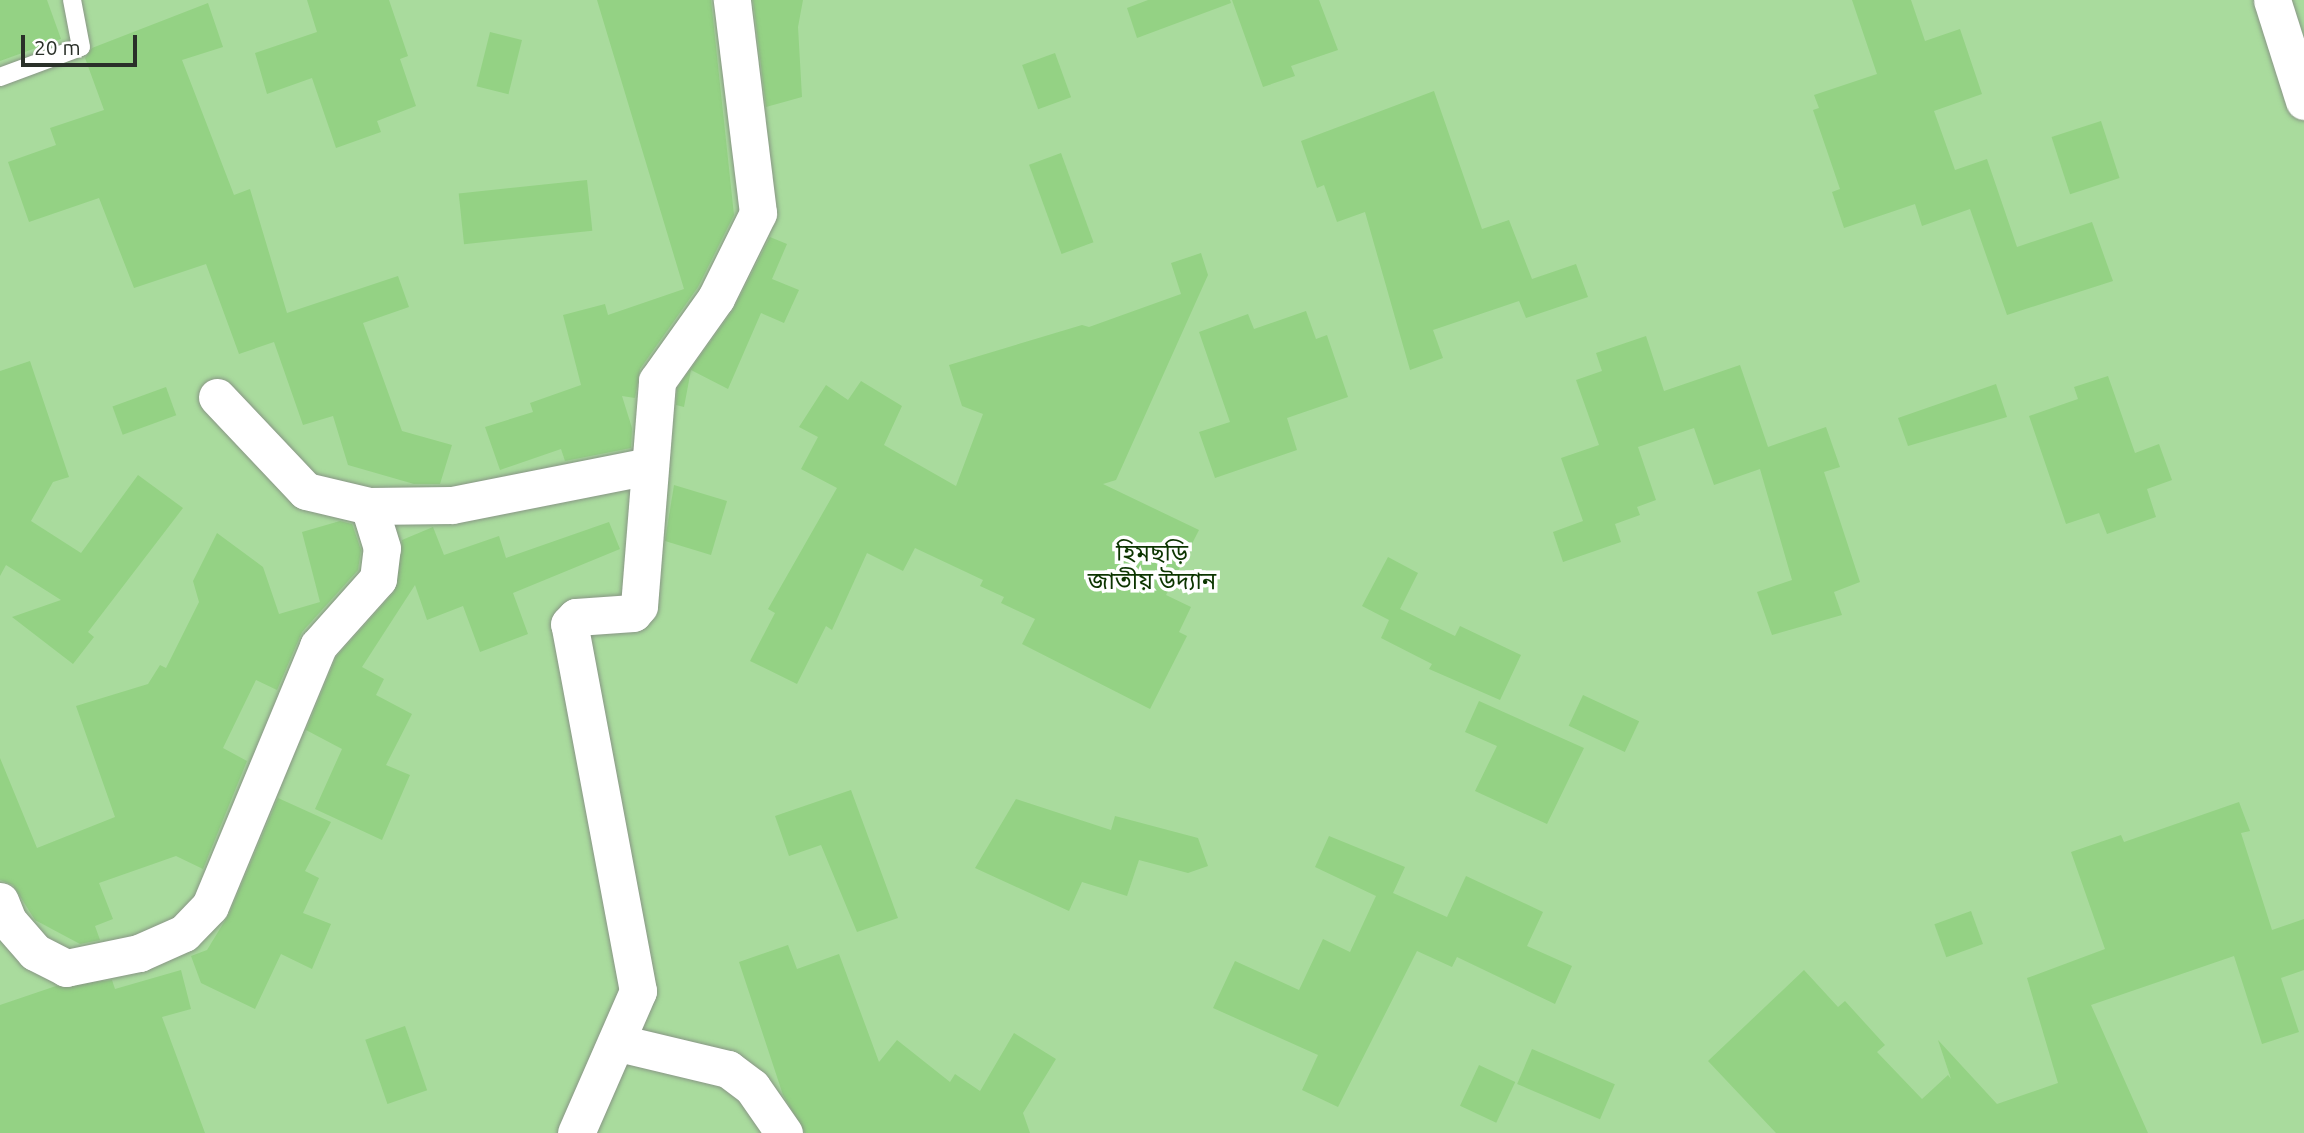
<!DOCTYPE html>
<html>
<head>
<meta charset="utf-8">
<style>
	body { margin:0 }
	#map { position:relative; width:2304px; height:1133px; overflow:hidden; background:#d6e4d2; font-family:Ubuntu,"Noto Sans Bengali",sans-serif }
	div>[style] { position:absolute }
	.green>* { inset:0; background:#a9db9d; transform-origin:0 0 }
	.building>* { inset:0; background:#94d284; transform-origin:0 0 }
	.roads { filter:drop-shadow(0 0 2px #889585) drop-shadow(0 0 2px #889585) }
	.lane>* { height:18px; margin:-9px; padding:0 9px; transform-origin:9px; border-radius:9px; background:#fff }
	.street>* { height:37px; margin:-18.5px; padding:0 18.5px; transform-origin:18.5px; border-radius:18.5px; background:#fff }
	span { translate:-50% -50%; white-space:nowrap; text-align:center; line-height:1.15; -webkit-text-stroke:7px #fff; paint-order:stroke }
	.park-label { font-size:24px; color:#0c3500 }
	.scale { position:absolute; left:21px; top:35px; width:116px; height:32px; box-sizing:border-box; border:4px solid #2a3029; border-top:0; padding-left:9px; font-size:21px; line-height:24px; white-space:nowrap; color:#2a3029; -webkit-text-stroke:5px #fff; paint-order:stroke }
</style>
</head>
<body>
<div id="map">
	<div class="green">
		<div style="left:0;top:0;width:2304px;height:1133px"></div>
	</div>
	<div class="building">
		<div style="clip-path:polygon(0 0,47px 0,61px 39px,0 61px)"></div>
		<div style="clip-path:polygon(307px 0,389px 0,408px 56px,400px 59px,416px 106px,377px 121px,381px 132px,336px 148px,312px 78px,267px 94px,255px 53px,317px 32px)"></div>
		<div style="clip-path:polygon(597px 0,711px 0,734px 215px,698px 287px,640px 369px,635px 398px,622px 396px,632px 428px,631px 448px,565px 461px,561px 449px,500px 470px,485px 427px,533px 412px,530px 403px,581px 385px,563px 315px,605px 304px,608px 315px,684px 289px)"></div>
		<div style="clip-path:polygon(753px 0,803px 0,798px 27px,802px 97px,766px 107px)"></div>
		<div style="clip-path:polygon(1148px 0,1230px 0,1231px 3px,1137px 38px,1127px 8px)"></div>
		<div style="clip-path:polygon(1232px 0,1319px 0,1338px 50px,1291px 66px,1295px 76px,1263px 87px)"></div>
		<div style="clip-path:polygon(1852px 0,1911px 0,1925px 41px,1960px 29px,1982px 94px,1934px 111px,1955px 170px,1987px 159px,2017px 247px,2092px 222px,2113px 281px,2007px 315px,1970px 209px,1922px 226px,1915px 204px,1844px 228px,1832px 192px,1840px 189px,1813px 110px,1819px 108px,1814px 95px,1877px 74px)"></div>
		<div style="clip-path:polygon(208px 3px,223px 47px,182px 60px,234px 195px,250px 189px,287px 313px,398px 276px,409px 307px,363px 323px,402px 431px,452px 445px,440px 484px,414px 484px,348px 465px,333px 416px,303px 425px,274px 342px,239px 354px,206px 264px,134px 288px,99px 198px,29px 222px,8px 162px,56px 145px,50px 128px,104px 110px,85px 58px,92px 48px)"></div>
		<div style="left:490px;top:32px;width:33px;height:56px;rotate:14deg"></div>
		<div style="left:1055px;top:53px;width:47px;height:35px;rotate:70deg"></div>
		<div style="clip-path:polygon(1434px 91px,1482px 229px,1509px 220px,1532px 279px,1576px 264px,1588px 297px,1526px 318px,1519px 301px,1433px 330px,1443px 358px,1410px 370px,1365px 212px,1337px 222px,1324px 185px,1317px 188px,1301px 141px)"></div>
		<div style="left:2101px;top:121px;width:60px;height:52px;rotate:72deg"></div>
		<div style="left:1061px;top:153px;width:95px;height:34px;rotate:70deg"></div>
		<div style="left:587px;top:180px;width:51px;height:129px;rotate:84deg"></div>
		<div style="clip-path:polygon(770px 237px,787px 244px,772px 279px,799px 290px,784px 323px,761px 313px,728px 389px,691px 370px,684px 407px,676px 405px,677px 388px,733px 310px)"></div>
		<div style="clip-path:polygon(1201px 253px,1208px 275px,1116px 480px,1103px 484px,1199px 530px,1166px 595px,1191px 607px,1179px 632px,1187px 636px,1150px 709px,1022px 644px,1035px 619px,1001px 603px,1004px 597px,980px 586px,983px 580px,915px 548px,903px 571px,867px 553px,832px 630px,826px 626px,797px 684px,750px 661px,775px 613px,768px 609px,837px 488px,801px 469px,818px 437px,799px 427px,826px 385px,848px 400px,861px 381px,902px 406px,884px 445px,956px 486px,983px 414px,962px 406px,949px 365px,1082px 325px,1089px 327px,1181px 294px,1171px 263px)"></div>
		<div style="clip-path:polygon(1306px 311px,1316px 339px,1327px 335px,1348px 397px,1287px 418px,1297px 450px,1215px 478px,1199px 432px,1230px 422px,1199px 332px,1248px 314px,1254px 329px)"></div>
		<div style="clip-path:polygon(1646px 336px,1664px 391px,1740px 365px,1768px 447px,1826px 427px,1840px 467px,1824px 472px,1860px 582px,1834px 592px,1842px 615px,1772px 635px,1757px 592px,1792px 580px,1760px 469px,1714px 485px,1694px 428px,1638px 447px,1656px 500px,1637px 507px,1640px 515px,1615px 524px,1621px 542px,1563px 562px,1553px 532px,1583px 521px,1561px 458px,1599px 445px,1576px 380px,1602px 371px,1596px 353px)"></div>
		<div style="clip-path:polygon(30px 361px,69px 477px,53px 482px,31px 521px,81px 553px,138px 475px,183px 508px,88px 632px,94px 637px,73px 664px,12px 617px,61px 600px,6px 565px,0 576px,0 371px)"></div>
		<div style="clip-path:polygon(2108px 376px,2135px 453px,2159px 444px,2172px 480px,2147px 489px,2156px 517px,2107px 534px,2099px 513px,2066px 524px,2029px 416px,2078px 399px,2074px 387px)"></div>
		<div style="clip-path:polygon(1996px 384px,2007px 417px,1908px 446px,1898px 418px)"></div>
		<div style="left:166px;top:387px;width:30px;height:57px;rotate:70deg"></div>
		<div style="clip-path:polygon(674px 485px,727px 501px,711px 555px,665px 541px)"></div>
		<div style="clip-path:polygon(340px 521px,352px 524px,361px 550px,358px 570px,302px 632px,277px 690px,256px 680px,223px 748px,247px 761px,203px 869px,176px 856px,99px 883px,113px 919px,95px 926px,100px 940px,80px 944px,35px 920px,13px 885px,0 880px,0 758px,37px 848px,115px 817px,76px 706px,148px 684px,160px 665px,166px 668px,199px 602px,193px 581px,217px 533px,263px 567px,279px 614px,320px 602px,302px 532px)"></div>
		<div style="clip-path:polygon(609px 522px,620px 549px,513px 593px,528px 634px,480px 652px,463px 606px,427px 620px,415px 585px,362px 667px,384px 679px,376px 695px,412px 714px,386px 765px,410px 775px,382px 840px,315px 809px,342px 749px,306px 730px,336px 657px,394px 592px,402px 540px,433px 527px,444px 555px,499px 536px,506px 558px)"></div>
		<div style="clip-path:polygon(1388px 557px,1418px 573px,1400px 609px,1455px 636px,1460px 626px,1521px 655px,1500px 700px,1429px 669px,1432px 664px,1381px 638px,1389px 620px,1362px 606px)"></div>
		<div style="left:1583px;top:695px;width:62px;height:34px;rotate:25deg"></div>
		<div style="clip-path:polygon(1479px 701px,1584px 748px,1547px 824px,1475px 791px,1497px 746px,1465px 732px)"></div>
		<div style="clip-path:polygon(851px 790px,898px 918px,857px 932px,821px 845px,789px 856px,775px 816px)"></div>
		<div style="clip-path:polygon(278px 798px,331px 822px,305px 871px,319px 878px,303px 913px,331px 924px,312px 969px,281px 954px,255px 1009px,201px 983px,191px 956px,207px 950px,229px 914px)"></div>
		<div style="clip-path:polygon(1016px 799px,1111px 830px,1115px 816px,1198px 838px,1208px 866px,1188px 873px,1139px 860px,1127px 896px,1082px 882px,1069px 911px,975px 868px)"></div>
		<div style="clip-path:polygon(2239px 802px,2250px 831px,2241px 833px,2272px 930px,2304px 919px,2304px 970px,2281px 978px,2299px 1032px,2262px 1044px,2234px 956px,2091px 1005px,2148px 1133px,1776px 1133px,1708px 1061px,1804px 970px,1838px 1007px,1845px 1001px,1885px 1045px,1877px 1052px,1922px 1099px,1948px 1075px,1951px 1079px,1938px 1040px,1997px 1104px,2058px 1083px,2027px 978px,2105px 949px,2071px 852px,2121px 835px,2124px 842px)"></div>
		<div style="clip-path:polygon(1329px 836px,1405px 867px,1393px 893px,1447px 917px,1466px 876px,1543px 912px,1527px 946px,1572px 966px,1555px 1004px,1457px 957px,1452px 967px,1417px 951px,1338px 1107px,1302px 1090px,1318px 1055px,1213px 1008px,1235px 961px,1299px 990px,1323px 939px,1350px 952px,1376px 896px,1315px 867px)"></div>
		<div style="left:1971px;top:911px;width:35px;height:39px;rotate:70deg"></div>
		<div style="clip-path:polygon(788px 945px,797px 969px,839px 954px,879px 1062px,897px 1040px,950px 1082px,955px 1074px,980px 1091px,1014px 1033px,1056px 1059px,1023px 1113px,1030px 1133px,805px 1133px,783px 1095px,739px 962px)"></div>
		<div style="clip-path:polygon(181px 970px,191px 1009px,162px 1017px,205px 1133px,0 1133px,0 1005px,56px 986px,112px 980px,115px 989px)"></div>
		<div style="left:405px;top:1026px;width:68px;height:42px;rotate:71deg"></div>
		<div style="left:1532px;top:1049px;width:90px;height:38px;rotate:23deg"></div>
		<div style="left:1479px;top:1065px;width:40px;height:45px;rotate:25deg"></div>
	</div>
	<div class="roads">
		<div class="lane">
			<div style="left:0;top:77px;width:86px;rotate:-20.3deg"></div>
			<div style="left:81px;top:47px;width:48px;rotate:-100.8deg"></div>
		</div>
		<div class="street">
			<div style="left:2272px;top:0;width:106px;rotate:72.4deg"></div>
			<div style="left:217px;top:397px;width:129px;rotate:46.6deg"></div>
			<div style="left:306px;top:491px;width:65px;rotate:13.4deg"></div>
			<div style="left:369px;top:506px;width:83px;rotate:-0.7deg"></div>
			<div style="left:452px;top:505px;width:201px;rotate:-11.2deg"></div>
			<div style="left:0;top:901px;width:22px;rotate:68deg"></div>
			<div style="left:8px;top:921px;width:41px;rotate:48.9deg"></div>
			<div style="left:35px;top:952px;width:35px;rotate:27deg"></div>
			<div style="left:66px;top:968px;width:75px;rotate:-11.6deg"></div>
			<div style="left:139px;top:953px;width:49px;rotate:-24deg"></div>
			<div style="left:184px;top:933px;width:37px;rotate:-46deg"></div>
			<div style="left:210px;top:906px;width:282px;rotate:-67.4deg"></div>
			<div style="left:318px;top:646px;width:90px;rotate:-48.2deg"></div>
			<div style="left:378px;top:579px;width:31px;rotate:-83deg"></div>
			<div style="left:382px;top:548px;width:44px;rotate:-107.2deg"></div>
			<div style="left:619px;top:1043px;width:112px;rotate:13.4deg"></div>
			<div style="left:728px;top:1069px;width:30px;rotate:37deg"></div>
			<div style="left:752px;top:1087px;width:56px;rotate:55.2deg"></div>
			<div style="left:576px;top:1133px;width:155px;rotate:-66.4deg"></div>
			<div style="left:638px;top:991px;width:373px;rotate:-100.6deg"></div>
			<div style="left:569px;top:624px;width:10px;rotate:-45deg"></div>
			<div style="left:576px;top:617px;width:57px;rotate:-4deg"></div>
			<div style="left:633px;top:613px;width:9px;rotate:-49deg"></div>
			<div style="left:639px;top:606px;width:226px;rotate:-85.4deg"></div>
			<div style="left:657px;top:381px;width:102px;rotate:-54.6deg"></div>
			<div style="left:716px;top:298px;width:95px;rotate:-63.7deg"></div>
			<div style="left:758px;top:213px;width:215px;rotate:-97deg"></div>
		</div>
	</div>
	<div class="park-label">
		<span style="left:1152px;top:567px">হিমছড়ি<br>জাতীয় উদ্যান</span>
	</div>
	<div class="scale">20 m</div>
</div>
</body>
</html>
